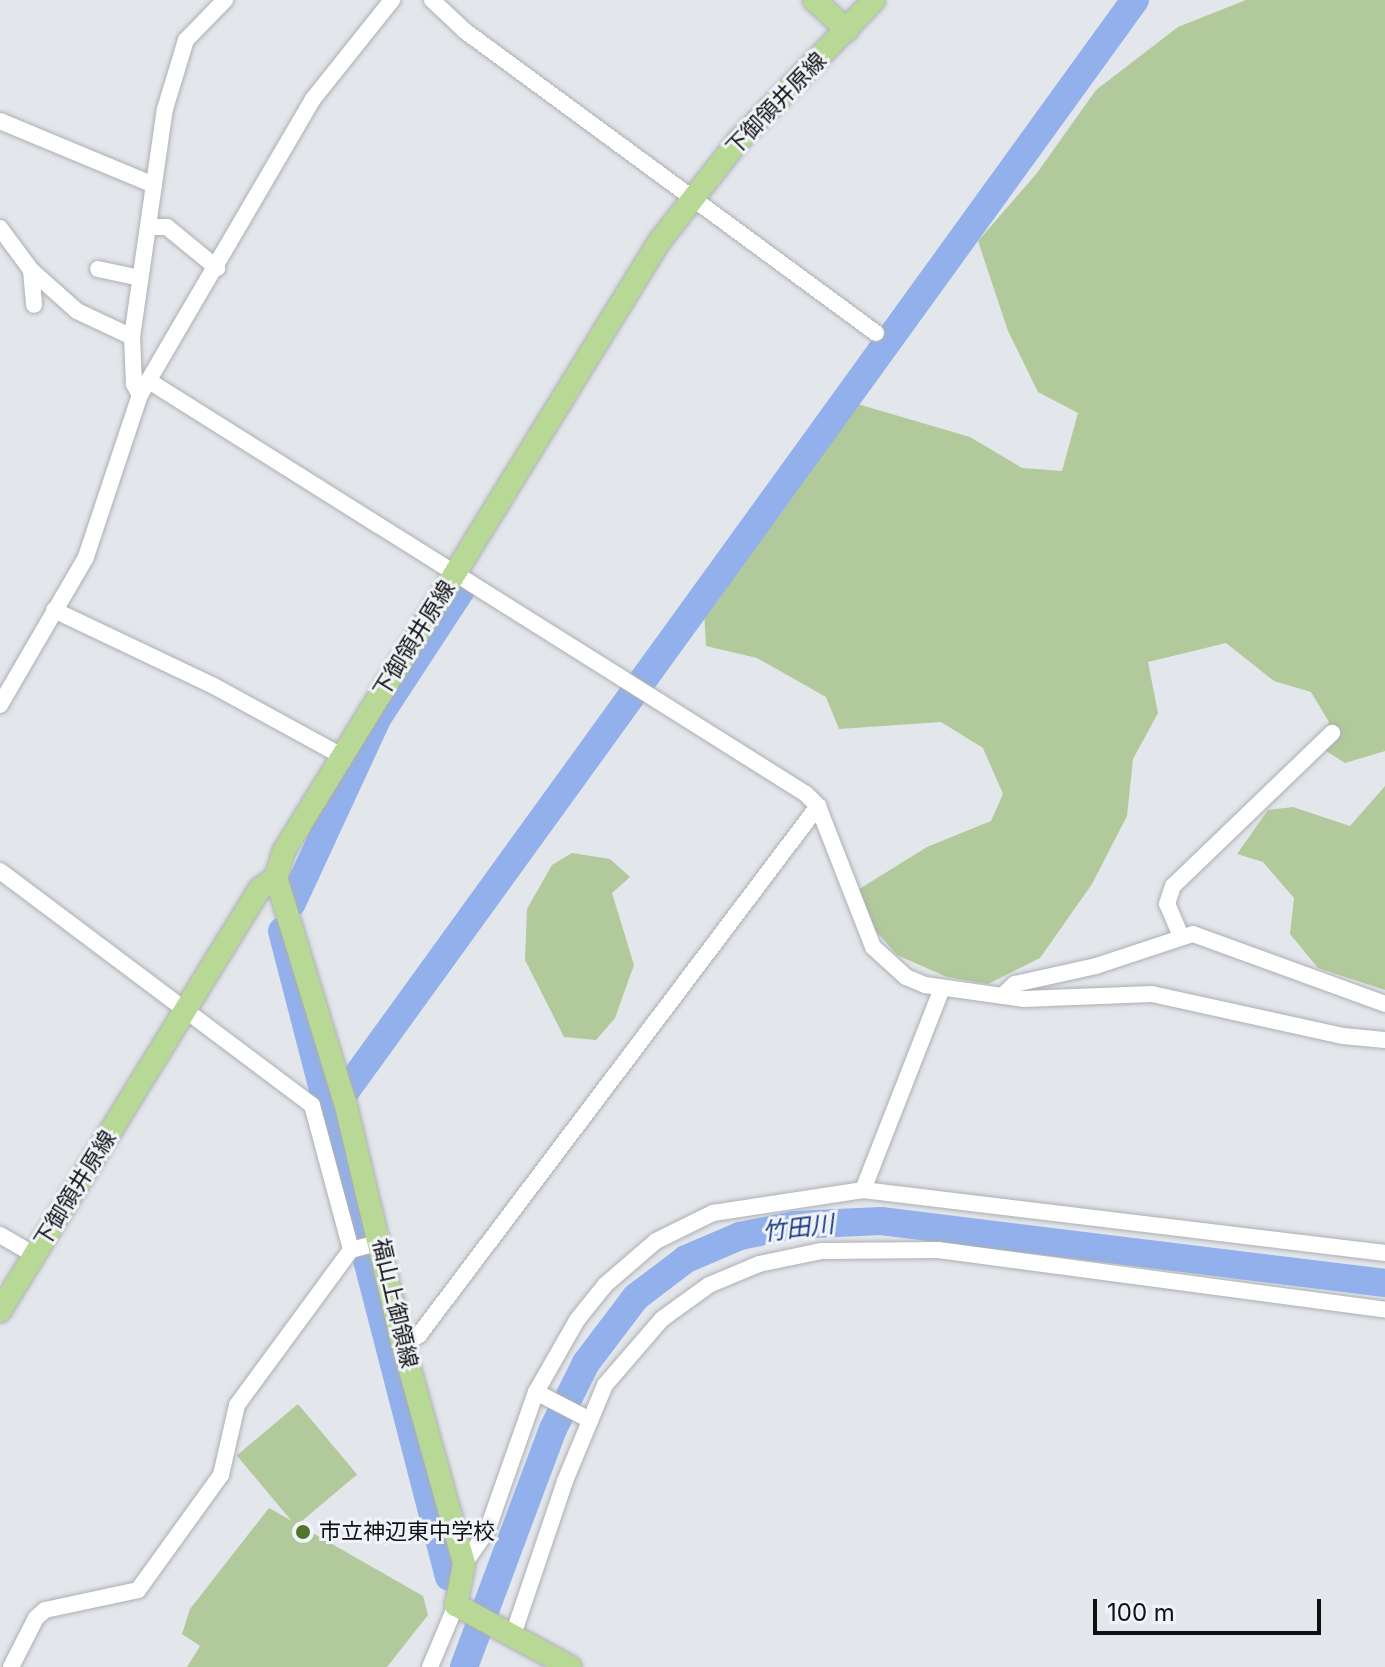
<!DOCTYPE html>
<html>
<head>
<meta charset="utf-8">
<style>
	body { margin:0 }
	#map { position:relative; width:1385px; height:1667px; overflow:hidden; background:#e3e6eb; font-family:Inter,"Noto Sans JP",sans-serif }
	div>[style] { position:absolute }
	.green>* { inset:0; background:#b1c99b; transform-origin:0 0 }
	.river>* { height:28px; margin:-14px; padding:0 14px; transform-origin:14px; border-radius:14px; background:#91b0ec }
	.roads { filter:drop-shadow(0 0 2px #acafb3) drop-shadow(0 0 2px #acafb3) }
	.minor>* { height:16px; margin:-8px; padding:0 8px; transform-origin:8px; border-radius:8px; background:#fff }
	.major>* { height:22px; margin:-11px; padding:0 11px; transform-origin:11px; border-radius:11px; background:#b8d995 }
	.dots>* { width:22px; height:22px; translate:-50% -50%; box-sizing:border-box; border:4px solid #f0f3f8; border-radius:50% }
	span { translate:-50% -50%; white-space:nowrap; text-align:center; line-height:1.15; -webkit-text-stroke:6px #f0f3f8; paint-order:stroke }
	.street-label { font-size:22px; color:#0f1012 }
	.poi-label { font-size:22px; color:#0f1012 }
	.left { translate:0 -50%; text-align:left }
	.water-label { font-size:24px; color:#1a3a80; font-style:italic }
	.scale { position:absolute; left:1093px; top:1599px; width:228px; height:36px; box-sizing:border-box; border:4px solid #0f1012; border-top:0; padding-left:10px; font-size:24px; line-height:28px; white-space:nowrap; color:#0f1012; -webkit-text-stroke:6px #f0f3f8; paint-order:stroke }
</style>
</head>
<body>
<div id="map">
	<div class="green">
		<div style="clip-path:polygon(1246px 0,1385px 0,1385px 751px,1345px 763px,1320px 747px,1329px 722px,1311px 692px,1274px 681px,1226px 643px,1148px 662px,1158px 713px,1133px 759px,1127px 816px,1092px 884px,1040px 958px,988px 984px,947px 977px,897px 955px,868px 922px,856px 891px,927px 847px,991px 821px,1003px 794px,983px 748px,941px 722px,839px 729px,826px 697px,757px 658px,706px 646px,704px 610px,854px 403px,970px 437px,1022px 468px,1062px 471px,1078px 413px,1038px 392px,1008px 331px,978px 241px,1037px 173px,1096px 90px,1178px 27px)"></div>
		<div style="clip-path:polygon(1385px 786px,1385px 990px,1318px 968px,1290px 934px,1294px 898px,1263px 862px,1237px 854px,1268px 810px,1293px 807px,1350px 826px)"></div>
		<div style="clip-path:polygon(572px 853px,610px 859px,630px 877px,612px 893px,634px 965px,615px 1018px,596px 1040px,564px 1037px,525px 960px,527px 909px,552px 865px)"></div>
		<div style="left:298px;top:1404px;width:92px;height:80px;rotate:50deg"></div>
		<div style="clip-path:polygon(269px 1508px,423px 1596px,428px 1615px,387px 1667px,187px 1667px,200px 1646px,182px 1634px,190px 1609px)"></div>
	</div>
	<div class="river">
		<div style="left:292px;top:903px;width:205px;rotate:-65.2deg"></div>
		<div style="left:378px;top:717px;width:152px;rotate:-56.8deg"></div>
		<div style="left:282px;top:931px;width:667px;rotate:75.51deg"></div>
		<div style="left:332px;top:1110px;width:1370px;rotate:-54.12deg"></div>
		<div style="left:464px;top:1667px;width:254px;rotate:-69.5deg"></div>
		<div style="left:553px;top:1429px;width:74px;rotate:-63.4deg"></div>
		<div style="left:586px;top:1363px;width:83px;rotate:-52.9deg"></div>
		<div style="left:636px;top:1297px;width:63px;rotate:-37.2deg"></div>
		<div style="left:686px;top:1259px;width:59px;rotate:-23.1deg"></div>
		<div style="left:740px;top:1236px;width:55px;rotate:-11.5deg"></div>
		<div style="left:794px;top:1225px;width:87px;rotate:-2.6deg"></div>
		<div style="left:881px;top:1221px;width:508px;rotate:7.01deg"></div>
	</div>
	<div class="roads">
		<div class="minor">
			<div style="left:432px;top:0;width:45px;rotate:43.2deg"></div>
			<div style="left:465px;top:31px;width:510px;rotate:36.31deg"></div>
			<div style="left:0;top:121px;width:167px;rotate:22.6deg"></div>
			<div style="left:148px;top:227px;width:19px"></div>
			<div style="left:167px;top:227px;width:65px;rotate:39.4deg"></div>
			<div style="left:0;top:228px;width:52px;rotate:53.6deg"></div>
			<div style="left:31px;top:270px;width:62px;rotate:41.7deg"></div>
			<div style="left:77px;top:311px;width:61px;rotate:25.3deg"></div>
			<div style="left:98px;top:269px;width:43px;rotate:12.1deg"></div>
			<div style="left:31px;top:270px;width:35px;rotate:85deg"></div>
			<div style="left:149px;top:381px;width:776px;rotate:32.15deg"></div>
			<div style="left:806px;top:794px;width:17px;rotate:45deg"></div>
			<div style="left:818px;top:806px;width:151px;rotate:68.7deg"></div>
			<div style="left:873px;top:947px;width:45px;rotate:42.3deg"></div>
			<div style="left:906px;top:977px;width:21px;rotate:23deg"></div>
			<div style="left:925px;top:985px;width:99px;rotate:8.1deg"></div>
			<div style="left:1023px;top:999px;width:129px;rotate:-2.2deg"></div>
			<div style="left:1152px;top:994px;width:196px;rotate:12.4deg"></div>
			<div style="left:1343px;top:1036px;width:42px;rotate:5.4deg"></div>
			<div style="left:140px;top:395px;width:13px;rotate:-119deg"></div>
			<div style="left:134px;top:384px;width:47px;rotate:-92.4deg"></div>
			<div style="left:132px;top:337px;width:230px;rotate:-81.8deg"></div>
			<div style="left:165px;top:109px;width:72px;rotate:-73.1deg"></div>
			<div style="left:186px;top:40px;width:56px;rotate:-45.7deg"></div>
			<div style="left:54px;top:610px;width:177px;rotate:25.4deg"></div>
			<div style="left:214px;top:686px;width:146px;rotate:28.7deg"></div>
			<div style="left:0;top:705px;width:171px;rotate:-59.8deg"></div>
			<div style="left:86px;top:557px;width:171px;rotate:-71.6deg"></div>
			<div style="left:140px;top:395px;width:343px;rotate:-59.7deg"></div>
			<div style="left:313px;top:99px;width:127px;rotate:-51.4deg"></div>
			<div style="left:0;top:871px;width:390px;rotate:36.9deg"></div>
			<div style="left:312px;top:1105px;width:150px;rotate:74.9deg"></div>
			<div style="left:1180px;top:934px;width:33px;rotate:-113deg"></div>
			<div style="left:1167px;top:904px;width:19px;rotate:-72deg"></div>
			<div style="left:1173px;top:886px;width:221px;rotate:-43.9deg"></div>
			<div style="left:1002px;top:996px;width:18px;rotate:-43deg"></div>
			<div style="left:1015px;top:984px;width:83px;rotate:-12.5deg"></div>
			<div style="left:1096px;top:966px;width:102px;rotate:-18.3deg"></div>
			<div style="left:1193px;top:934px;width:204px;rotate:20deg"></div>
			<div style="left:863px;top:1190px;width:217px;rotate:-68.6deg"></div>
			<div style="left:0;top:1235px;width:39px;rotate:30deg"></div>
			<div style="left:403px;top:1345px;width:19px;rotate:-32deg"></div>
			<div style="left:419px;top:1335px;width:663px;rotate:-52.97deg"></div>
			<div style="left:536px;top:1392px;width:59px;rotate:27.4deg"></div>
			<div style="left:464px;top:1564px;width:40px;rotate:-55.1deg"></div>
			<div style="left:487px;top:1531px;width:147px;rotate:-70.6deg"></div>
			<div style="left:536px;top:1392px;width:83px;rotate:-60.3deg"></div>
			<div style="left:577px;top:1320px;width:45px;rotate:-51.3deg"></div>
			<div style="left:605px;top:1285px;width:67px;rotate:-40.8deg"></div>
			<div style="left:656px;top:1241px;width:64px;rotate:-26.2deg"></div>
			<div style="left:713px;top:1213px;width:152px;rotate:-8.7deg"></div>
			<div style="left:863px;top:1190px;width:526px;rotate:6.88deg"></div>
			<div style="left:514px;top:1632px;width:159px;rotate:-71.3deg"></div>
			<div style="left:565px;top:1481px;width:104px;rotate:-67.4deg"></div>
			<div style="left:605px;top:1385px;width:87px;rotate:-49.2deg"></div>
			<div style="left:662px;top:1319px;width:58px;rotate:-35.9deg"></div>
			<div style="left:709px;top:1285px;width:54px;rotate:-22.8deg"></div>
			<div style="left:759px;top:1264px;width:63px;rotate:-11.8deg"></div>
			<div style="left:821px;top:1251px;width:117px;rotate:-0.5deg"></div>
			<div style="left:938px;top:1250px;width:451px;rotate:7.6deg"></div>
			<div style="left:11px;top:1667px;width:55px;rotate:-63deg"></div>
			<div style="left:36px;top:1618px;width:12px;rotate:-42deg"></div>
			<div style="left:45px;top:1610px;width:95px;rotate:-12.1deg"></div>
			<div style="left:138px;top:1590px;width:142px;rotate:-54.2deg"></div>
			<div style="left:221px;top:1475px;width:72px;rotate:-77.1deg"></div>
			<div style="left:237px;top:1405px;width:192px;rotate:-53.7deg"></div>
			<div style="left:351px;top:1250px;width:31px;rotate:-15deg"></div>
			<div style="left:430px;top:1667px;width:67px;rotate:-67.2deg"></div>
		</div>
		<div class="major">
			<div style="left:814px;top:0;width:45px;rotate:42.3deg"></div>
			<div style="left:276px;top:877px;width:235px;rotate:73deg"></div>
			<div style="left:345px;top:1102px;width:250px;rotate:76.6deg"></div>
			<div style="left:403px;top:1345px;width:227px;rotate:74.4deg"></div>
			<div style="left:464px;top:1564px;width:42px;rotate:101deg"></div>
			<div style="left:456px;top:1605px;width:130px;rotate:28.5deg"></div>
			<div style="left:0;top:1311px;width:496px;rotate:-58.4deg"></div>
			<div style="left:260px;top:889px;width:20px;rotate:-37deg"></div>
			<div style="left:276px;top:877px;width:27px;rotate:-73deg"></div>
			<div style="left:284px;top:851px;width:715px;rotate:-58.38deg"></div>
			<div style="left:659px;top:242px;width:130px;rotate:-51.9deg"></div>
			<div style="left:739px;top:140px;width:194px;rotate:-46deg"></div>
		</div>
	</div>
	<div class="dots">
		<div style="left:303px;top:1532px;background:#52752d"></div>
	</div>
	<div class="street-label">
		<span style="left:776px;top:104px;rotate:-46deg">下御領井原線</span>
		<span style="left:414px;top:639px;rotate:-58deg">下御領井原線</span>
		<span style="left:75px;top:1189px;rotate:-58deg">下御領井原線</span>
		<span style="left:395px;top:1303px;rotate:77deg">福山上御領線</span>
	</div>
	<div class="poi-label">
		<span class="left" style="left:319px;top:1532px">市立神辺東中学校</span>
	</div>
	<div class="water-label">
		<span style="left:798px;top:1228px;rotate:-7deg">竹田川</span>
	</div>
	<div class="scale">100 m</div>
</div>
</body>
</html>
